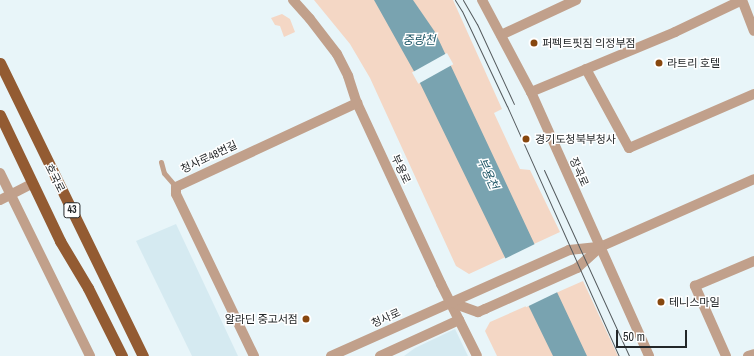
<!DOCTYPE html>
<html>
<head>
<meta charset="utf-8">
<style>
	body { margin:0 }
	#map { position:relative; width:754px; height:356px; overflow:hidden; background:#e8f5f9; font-family:"Archivo Narrow","Noto Sans KR",sans-serif }
	div>[style] { position:absolute }
	.built>* { inset:0; background:#d5eaf1 }
	.green>* { inset:0; background:#f4d7c5 }
	.water>* { inset:0; background:#79a3b0 }
	.pier>* { inset:0; background:#e8f5f9; transform-origin:0 0 }
	.service>* { height:5px; margin:-2.5px; padding:0 2.5px; transform-origin:2.5px; border-radius:2.5px; background:#c1a08b }
	.minor>* { height:10px; margin:-5px; padding:0 5px; transform-origin:5px; border-radius:5px; background:#c1a08b }
	.primary>* { height:11px; margin:-5.5px; padding:0 5.5px; transform-origin:5.5px; border-radius:5.5px; background:#935b32 }
	.tram>* { height:1px; margin:-0.5px; padding:0 0.5px; transform-origin:0.5px; border-radius:0.5px; background:#545a5d }
	.dots>* { width:11px; height:11px; translate:-50% -50%; box-sizing:border-box; border:2px solid #fff; border-radius:50% }
	span { translate:-50% -50%; white-space:nowrap; text-align:center; line-height:1.15; -webkit-text-stroke:3px #fff; paint-order:stroke }
	.shield-label span { padding:1px 3px; background:#fff; border:1px solid; border-radius:3px; -webkit-text-stroke-width:0 }
	.shield-label { font-size:10px; color:#232729; font-weight:700 }
	.poi-label { font-size:11px; color:#232729 }
	.left { translate:0 -50%; text-align:left }
	.right { translate:-100% -50%; text-align:right }
	.street-label { font-size:11px; color:#232729 }
	.water-label { font-size:12px; color:#1e5666; font-style:italic }
	.scale { position:absolute; left:616px; top:330px; width:71px; height:18px; box-sizing:border-box; border:2px solid #232729; border-top:0; padding-left:5px; font-size:12px; line-height:14px; white-space:nowrap; color:#232729; -webkit-text-stroke:3px #fff; paint-order:stroke }
</style>
</head>
<body>
<div id="map">
	<div class="built">
		<div style="clip-path:polygon(176px 224px,238px 356px,192px 356px,136px 241px)"></div>
		<div style="clip-path:polygon(455px 329px,468px 356px,404px 356px,415px 348px)"></div>
	</div>
	<div class="green">
		<div style="clip-path:polygon(314px 0,453px 0,502px 109px,494px 113px,520px 169px,530px 170px,560px 232px,469px 274px,456px 266px,370px 78px,350px 44px)"></div>
		<div style="clip-path:polygon(282px 14px,290px 19px,295px 32px,284px 37px,280px 26px,275px 25px,271px 18px)"></div>
		<div style="clip-path:polygon(583px 281px,618px 356px,497px 356px,485px 331px,490px 322px)"></div>
	</div>
	<div class="water">
		<div style="clip-path:polygon(374px 0,413px 0,435px 32px,587px 356px,553px 356px,416px 75px)"></div>
	</div>
	<div class="pier">
		<div style="left:447px;top:53px;width:13px;height:40px;rotate:61deg"></div>
		<div style="left:537px;top:243px;width:53px;height:38px;rotate:64deg"></div>
	</div>
	<div class="service">
		<div style="left:161px;top:162px;width:11px;rotate:75deg"></div>
		<div style="left:164px;top:173px;width:18px;rotate:49deg"></div>
	</div>
	<div class="minor">
		<div style="left:293px;top:0;width:25px;rotate:48deg"></div>
		<div style="left:310px;top:19px;width:44px;rotate:52.4deg"></div>
		<div style="left:337px;top:54px;width:25px;rotate:63deg"></div>
		<div style="left:348px;top:76px;width:28px;rotate:72deg"></div>
		<div style="left:357px;top:103px;width:200px;rotate:65.1deg"></div>
		<div style="left:441px;top:284px;width:80px;rotate:63.4deg"></div>
		<div style="left:482px;top:0;width:104px;rotate:62deg"></div>
		<div style="left:531px;top:92px;width:289px;rotate:65.9deg"></div>
		<div style="left:501px;top:35px;width:83px;rotate:-25deg"></div>
		<div style="left:586px;top:69px;width:90px;rotate:61.4deg"></div>
		<div style="left:629px;top:148px;width:136px;rotate:-23.4deg"></div>
		<div style="left:531px;top:92px;width:156px;rotate:-22.6deg"></div>
		<div style="left:675px;top:32px;width:74px;rotate:-25.5deg"></div>
		<div style="left:742px;top:0;width:33px;rotate:69deg"></div>
		<div style="left:0;top:173px;width:204px;rotate:63.8deg"></div>
		<div style="left:0;top:200px;width:36px;rotate:-27deg"></div>
		<div style="left:450px;top:302px;width:30px;rotate:20deg"></div>
		<div style="left:478px;top:312px;width:8px;rotate:-23deg"></div>
		<div style="left:485px;top:309px;width:101px;rotate:-24deg"></div>
		<div style="left:577px;top:268px;width:31px;rotate:-42deg"></div>
		<div style="left:600px;top:247px;width:168px;rotate:-23.8deg"></div>
		<div style="left:254px;top:356px;width:180px;rotate:-115.7deg"></div>
		<div style="left:176px;top:194px;width:7px;rotate:-90deg"></div>
		<div style="left:176px;top:187px;width:200px;rotate:-24.9deg"></div>
		<div style="left:331px;top:356px;width:261px;rotate:-24deg"></div>
		<div style="left:569px;top:250px;width:31px;rotate:-6deg"></div>
		<div style="left:380px;top:356px;width:87px;rotate:-24.5deg"></div>
		<div style="left:726px;top:356px;width:77px;rotate:-113.9deg"></div>
		<div style="left:695px;top:286px;width:64px;rotate:-23deg"></div>
		<div style="left:748px;top:356px;width:6px;rotate:-18deg"></div>
	</div>
	<div class="primary">
		<div style="left:0;top:63px;width:326px;rotate:64deg"></div>
		<div style="left:0;top:115px;width:140px;rotate:64.5deg"></div>
		<div style="left:60px;top:241px;width:55px;rotate:59.2deg"></div>
		<div style="left:88px;top:288px;width:76px;rotate:63.4deg"></div>
	</div>
	<div class="tram">
		<div style="left:455px;top:0;width:13px;rotate:58deg"></div>
		<div style="left:462px;top:11px;width:105px;rotate:64.7deg"></div>
		<div style="left:507px;top:106px;width:274px;rotate:65.9deg"></div>
		<div style="left:463px;top:0;width:28px;rotate:60deg"></div>
		<div style="left:477px;top:24px;width:88px;rotate:65.2deg"></div>
		<div style="left:544px;top:170px;width:205px;rotate:65.4deg"></div>
	</div>
	<div class="dots">
		<div style="left:534px;top:43px;background:#87470f"></div>
		<div style="left:659px;top:63px;background:#87470f"></div>
		<div style="left:526px;top:139px;background:#87470f"></div>
		<div style="left:661px;top:302px;background:#87470f"></div>
		<div style="left:306px;top:319px;background:#87470f"></div>
	</div>
	<div class="shield-label">
		<span style="left:72px;top:210px">43</span>
	</div>
	<div class="poi-label">
		<span class="left" style="left:542px;top:43px">퍼펙트핏짐 의정부점</span>
		<span class="left" style="left:667px;top:63px">라트리 호텔</span>
		<span class="left" style="left:535px;top:139px">경기도청북부청사</span>
		<span class="left" style="left:669px;top:302px">테니스마일</span>
		<span class="right" style="left:298px;top:319px">알라딘 중고서점</span>
	</div>
	<div class="street-label">
		<span style="left:209px;top:157px;rotate:-25deg">청사로48번길</span>
		<span style="left:401px;top:169px;rotate:65deg">부용로</span>
		<span style="left:579px;top:172px;rotate:66deg">장곡로</span>
		<span style="left:55px;top:178px;rotate:63deg">호국로</span>
		<span style="left:386px;top:318px;rotate:-24deg">청사로</span>
	</div>
	<div class="water-label">
		<span style="left:419px;top:41px">중랑천</span>
		<span style="left:487px;top:174px;rotate:65deg">부용천</span>
	</div>
	<div class="scale">50 m</div>
</div>
</body>
</html>
